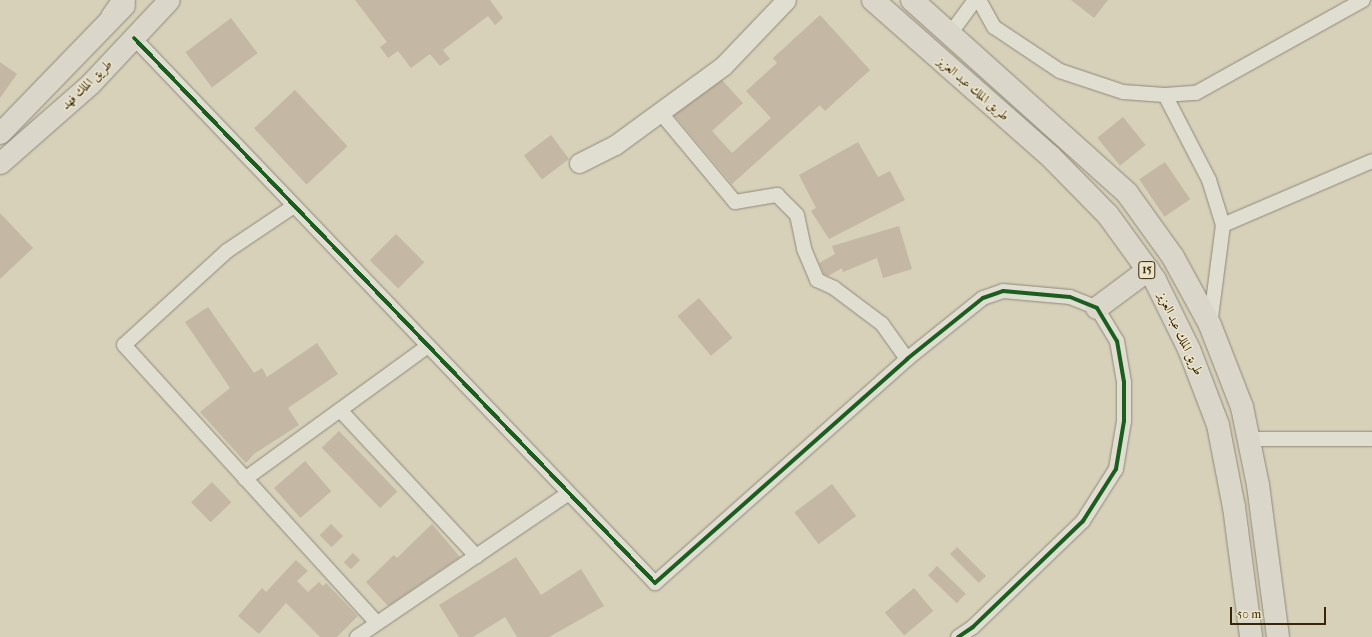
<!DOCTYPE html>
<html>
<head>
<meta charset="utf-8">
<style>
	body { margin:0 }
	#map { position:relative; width:1372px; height:637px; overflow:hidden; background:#d7d1ba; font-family:"IM FELL French Canon",Amiri,serif }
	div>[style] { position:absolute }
	.building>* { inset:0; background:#c4b7a4; transform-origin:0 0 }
	.roads { filter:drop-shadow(0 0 1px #8e8879) drop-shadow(0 0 1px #8e8879) }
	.street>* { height:14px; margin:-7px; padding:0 7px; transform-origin:7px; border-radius:7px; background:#e0ddd1 }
	.secondary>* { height:19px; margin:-9.5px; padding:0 9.5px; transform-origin:9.5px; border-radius:9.5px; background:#e0ddd1 }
	.primary>* { height:21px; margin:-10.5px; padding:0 10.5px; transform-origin:10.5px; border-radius:10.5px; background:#dad7ca }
	.highway>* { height:22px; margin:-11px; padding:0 11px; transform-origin:11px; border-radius:11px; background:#dad7ca }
	.cycleway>* { height:4px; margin:-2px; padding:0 2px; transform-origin:2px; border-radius:2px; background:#1b5e20 }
	span { translate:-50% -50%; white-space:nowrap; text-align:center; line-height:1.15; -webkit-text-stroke:3px #ede5ca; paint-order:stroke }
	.shield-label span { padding:1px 3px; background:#ede5ca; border:1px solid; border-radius:3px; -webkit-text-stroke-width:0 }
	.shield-label { font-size:12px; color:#38260a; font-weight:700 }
	.street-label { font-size:13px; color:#38260a }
	.scale { position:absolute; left:1230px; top:607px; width:96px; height:18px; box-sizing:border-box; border:2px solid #38260a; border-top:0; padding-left:5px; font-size:12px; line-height:14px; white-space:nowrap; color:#38260a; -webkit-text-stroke:3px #ede5ca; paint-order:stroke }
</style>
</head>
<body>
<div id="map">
	<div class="building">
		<div style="clip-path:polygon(355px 0,490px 0,503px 18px,495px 25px,488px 16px,443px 50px,450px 59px,440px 66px,430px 54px,411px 68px,398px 51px,388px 58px,380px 47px,387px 42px)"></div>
		<div style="clip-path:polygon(1071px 0,1108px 0,1094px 18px)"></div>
		<div style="clip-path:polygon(820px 15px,870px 70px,825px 111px,820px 105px,732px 184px,674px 115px,722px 80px,743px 103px,712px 131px,732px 153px,771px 118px,746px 91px,777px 63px,773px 58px)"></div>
		<div style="left:231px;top:18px;width:44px;height:57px;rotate:53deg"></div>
		<div style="clip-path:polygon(0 62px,17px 74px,0 98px)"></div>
		<div style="left:295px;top:90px;width:77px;height:56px;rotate:47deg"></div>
		<div style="left:1123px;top:117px;width:36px;height:33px;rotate:51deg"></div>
		<div style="left:551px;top:135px;width:30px;height:34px;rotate:53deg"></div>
		<div style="clip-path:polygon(858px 142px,878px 177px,890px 171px,905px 200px,829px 239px,811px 211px,816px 208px,799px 175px)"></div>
		<div style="left:1165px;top:162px;width:45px;height:31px;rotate:56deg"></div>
		<div style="clip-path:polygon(0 213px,33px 248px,0 279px)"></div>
		<div style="clip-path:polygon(899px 226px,912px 269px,883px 278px,877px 258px,843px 272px,842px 268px,828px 276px,824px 274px,819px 263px,835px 254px,832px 246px)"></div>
		<div style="left:396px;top:234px;width:40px;height:37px;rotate:45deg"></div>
		<div style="left:699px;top:298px;width:52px;height:28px;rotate:50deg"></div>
		<div style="clip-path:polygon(208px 307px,254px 373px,262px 368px,267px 377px,317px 343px,338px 374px,288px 408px,299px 425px,254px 454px,246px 463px,200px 412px,230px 388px,185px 322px)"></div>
		<div style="left:339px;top:431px;width:84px;height:24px;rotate:46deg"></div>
		<div style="left:305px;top:461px;width:40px;height:41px;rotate:49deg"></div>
		<div style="left:212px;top:482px;width:28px;height:29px;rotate:46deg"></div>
		<div style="left:832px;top:484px;width:40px;height:47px;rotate:53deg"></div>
		<div style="left:331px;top:524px;width:17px;height:16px;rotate:45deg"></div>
		<div style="clip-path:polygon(432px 524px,460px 557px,388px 606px,366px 582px,394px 555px,397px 558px)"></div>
		<div style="left:957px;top:547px;width:41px;height:10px;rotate:45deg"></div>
		<div style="left:353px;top:553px;width:10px;height:13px;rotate:45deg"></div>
		<div style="clip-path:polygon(516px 557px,541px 595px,581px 569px,604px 606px,549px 637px,517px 637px,505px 617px,473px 637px,459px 637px,439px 605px)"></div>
		<div style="clip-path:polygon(296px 560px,308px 571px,297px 581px,308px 592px,319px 582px,323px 586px,326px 583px,358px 616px,337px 637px,320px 637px,286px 603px,259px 634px,238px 616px,262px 588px,266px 592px)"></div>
		<div style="left:937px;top:566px;width:40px;height:13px;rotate:44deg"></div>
		<div style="left:914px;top:588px;width:30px;height:38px;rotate:50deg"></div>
	</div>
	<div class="roads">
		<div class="street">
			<div style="left:979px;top:0;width:31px;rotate:61deg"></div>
			<div style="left:994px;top:27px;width:79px;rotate:33.7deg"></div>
			<div style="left:1060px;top:71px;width:66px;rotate:18.4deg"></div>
			<div style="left:1123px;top:92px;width:42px;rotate:4.1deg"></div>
			<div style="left:1165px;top:95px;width:31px;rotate:-4deg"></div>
			<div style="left:1196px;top:93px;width:191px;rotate:-29.1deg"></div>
			<div style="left:950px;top:34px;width:42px;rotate:-53.7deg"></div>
			<div style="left:134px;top:38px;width:754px;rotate:46.29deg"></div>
			<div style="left:655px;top:583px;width:337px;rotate:-41.6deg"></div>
			<div style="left:907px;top:359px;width:97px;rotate:-38.8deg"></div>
			<div style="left:983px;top:298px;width:21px;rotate:-19deg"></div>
			<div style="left:1003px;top:291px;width:67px;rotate:5.1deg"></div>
			<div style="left:1070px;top:297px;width:29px;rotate:22deg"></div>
			<div style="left:1097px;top:308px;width:39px;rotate:59deg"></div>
			<div style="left:1117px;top:341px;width:42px;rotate:80.3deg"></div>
			<div style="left:1124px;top:382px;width:39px;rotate:90deg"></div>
			<div style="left:1124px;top:421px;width:49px;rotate:99.5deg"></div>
			<div style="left:1116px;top:469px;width:62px;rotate:122.4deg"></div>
			<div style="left:1083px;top:521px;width:153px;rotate:136.1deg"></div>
			<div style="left:973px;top:627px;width:18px;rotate:146deg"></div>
			<div style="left:1165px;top:95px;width:96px;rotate:62.6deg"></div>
			<div style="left:1209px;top:180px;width:47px;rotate:72.7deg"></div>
			<div style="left:1223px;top:225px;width:101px;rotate:97.4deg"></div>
			<div style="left:660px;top:112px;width:117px;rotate:50.2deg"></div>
			<div style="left:735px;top:202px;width:43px;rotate:-9.5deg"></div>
			<div style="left:777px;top:195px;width:28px;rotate:45deg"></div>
			<div style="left:797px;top:215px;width:35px;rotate:78deg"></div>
			<div style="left:804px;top:249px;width:34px;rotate:67deg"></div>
			<div style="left:817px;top:280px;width:19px;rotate:25deg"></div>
			<div style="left:834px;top:288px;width:60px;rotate:36.9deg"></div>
			<div style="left:882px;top:324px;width:43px;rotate:54.5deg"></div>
			<div style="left:294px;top:206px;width:81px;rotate:146.1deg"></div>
			<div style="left:227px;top:251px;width:139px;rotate:137.6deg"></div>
			<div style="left:124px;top:345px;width:376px;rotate:47.7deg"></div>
			<div style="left:1223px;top:225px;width:162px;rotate:-23.2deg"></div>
			<div style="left:340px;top:410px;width:200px;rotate:47deg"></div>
			<div style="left:1248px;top:439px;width:124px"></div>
			<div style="left:245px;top:479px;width:226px;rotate:-36deg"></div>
			<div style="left:357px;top:637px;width:256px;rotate:-34.2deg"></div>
		</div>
		<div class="secondary">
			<div style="left:579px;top:163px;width:40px;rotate:-26.6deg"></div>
			<div style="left:615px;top:145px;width:134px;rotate:-36.2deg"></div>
			<div style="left:723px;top:66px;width:91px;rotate:-46.3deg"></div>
		</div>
		<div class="primary">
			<div style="left:0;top:133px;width:178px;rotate:-45.9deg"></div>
			<div style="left:0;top:163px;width:120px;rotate:-41.3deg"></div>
			<div style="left:90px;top:84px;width:115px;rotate:-46.8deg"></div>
		</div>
		<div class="highway">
			<div style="left:873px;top:0;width:237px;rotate:41.4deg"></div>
			<div style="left:1051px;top:157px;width:81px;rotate:45.5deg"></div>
			<div style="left:1108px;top:215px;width:80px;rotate:54.1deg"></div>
			<div style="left:1155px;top:280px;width:77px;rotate:63.8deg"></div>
			<div style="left:1189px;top:349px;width:81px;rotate:69.1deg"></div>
			<div style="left:1218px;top:425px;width:84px;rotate:79deg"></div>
			<div style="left:1234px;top:507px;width:131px;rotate:82.5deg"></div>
			<div style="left:912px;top:0;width:289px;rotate:41.9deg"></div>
			<div style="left:1127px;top:193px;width:79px;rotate:54.3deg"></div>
			<div style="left:1173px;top:257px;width:77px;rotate:61.4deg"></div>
			<div style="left:1210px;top:325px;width:88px;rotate:68.7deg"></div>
			<div style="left:1242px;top:407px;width:80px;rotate:78.4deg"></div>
			<div style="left:1258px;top:485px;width:153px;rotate:82.5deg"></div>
			<div style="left:112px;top:17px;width:21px;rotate:-55deg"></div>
			<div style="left:1097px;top:308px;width:64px;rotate:-36.7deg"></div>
		</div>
	</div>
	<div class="cycleway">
		<div style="left:134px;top:38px;width:754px;rotate:46.29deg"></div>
		<div style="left:655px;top:583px;width:337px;rotate:-41.6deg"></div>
		<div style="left:907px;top:359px;width:97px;rotate:-38.8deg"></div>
		<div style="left:983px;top:298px;width:21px;rotate:-19deg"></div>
		<div style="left:1003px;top:291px;width:67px;rotate:5.1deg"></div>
		<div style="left:1070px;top:297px;width:29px;rotate:22deg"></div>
		<div style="left:1097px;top:308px;width:39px;rotate:59deg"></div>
		<div style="left:1117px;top:341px;width:42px;rotate:80.3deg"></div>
		<div style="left:1124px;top:382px;width:39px;rotate:90deg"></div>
		<div style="left:1124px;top:421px;width:49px;rotate:99.5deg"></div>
		<div style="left:1116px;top:469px;width:62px;rotate:122.4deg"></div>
		<div style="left:1083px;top:521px;width:153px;rotate:136.1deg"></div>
		<div style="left:973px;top:627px;width:18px;rotate:146deg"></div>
	</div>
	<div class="shield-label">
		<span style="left:1147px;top:270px">15</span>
	</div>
	<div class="street-label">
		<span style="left:87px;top:85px;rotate:-44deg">طريق الملك فهد</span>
		<span style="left:973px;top:89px;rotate:41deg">طريق الملك عبد العزيز</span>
		<span style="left:1180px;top:334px;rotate:65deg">طريق الملك عبد العزيز</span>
	</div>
	<div class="scale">50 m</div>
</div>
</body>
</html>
